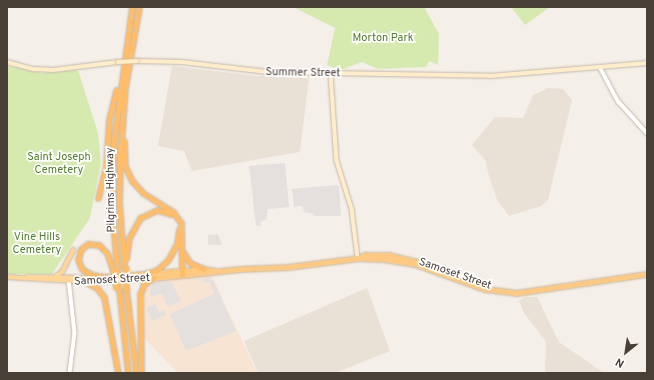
<!DOCTYPE html>
<html>
<head>
<meta charset="utf-8">
<style>
	body { margin:0 }
	#map { position:relative; width:654px; height:380px; overflow:hidden; background:#f4efe8; font-family:Overpass,sans-serif }
	div>[style] { position:absolute }
	.residential>* { inset:0; background:#e9e1d6 }
	.commercial>* { inset:0; background:#f7e4d3 }
	.industrial>* { inset:0; background:#e7e1dd }
	.green>* { inset:0; background:#d6eab0 }
	.parking>* { inset:0; background:#e3e0dd }
	.roads { filter:drop-shadow(0 0 1px #c3b9ad) drop-shadow(0 0 1px #c3b9ad) }
	.tertiary>* { height:3.5px; margin:-1.75px; padding:0 1.75px; transform-origin:1.75px; border-radius:1.75px; background:#fff }
	.secondary>* { height:3.5px; margin:-1.75px; padding:0 1.75px; transform-origin:1.75px; border-radius:1.75px; background:#ffecc8 }
	.primary>* { height:4px; margin:-2px; padding:0 2px; transform-origin:2px; border-radius:2px; background:#ffd697 }
	.trunk>* { height:4.5px; margin:-2.25px; padding:0 2.25px; transform-origin:2.25px; border-radius:2.25px; background:#ffca80 }
	.motorway>* { height:5px; margin:-2.5px; padding:0 2.5px; transform-origin:2.5px; border-radius:2.5px; background:#ffbd69 }
	.bridges { filter:drop-shadow(0 0 1px #d6be97) drop-shadow(0 0 1px #d6be97) }
	.secondary-bridge>* { height:3.5px; margin:-1.75px; padding:0 1.75px; transform-origin:1.75px; border-radius:1.75px; background:#ffecc8 }
	.motorway-bridge>* { height:5px; margin:-2.5px; padding:0 2.5px; transform-origin:2.5px; border-radius:2.5px; background:#ffbd69 }
	span { translate:-50% -50%; white-space:nowrap; text-align:center; line-height:1.15; -webkit-text-stroke:3.5px #fff; paint-order:stroke }
	.park-label { font-size:11px; color:#517c28 }
	.street-label { font-size:11px; color:#483f36 }
	.frame { position:absolute; inset:0; border:8px solid #483f36; pointer-events:none }
	.north { position:absolute; left:606px; top:332px; width:40px; height:40px; -webkit-text-stroke:3px #fff; paint-order:stroke; rotate:210deg; font-size:11px; font-weight:700; line-height:16px; text-align:center; color:#483f36 }
	.north::after { content:''; display:block; margin:auto; width:14px; height:18px; background:#483f36; clip-path:polygon(50% 0,100% 100%,50% 72%,0 100%) }
</style>
</head>
<body>
<div id="map">
	<div class="residential">
		<div style="clip-path:polygon(172px 66px,257px 76px,309px 78px,300px 152px,192px 171px,184px 151px,158px 146px)"></div>
		<div style="clip-path:polygon(548px 88px,563px 89px,572px 100px,548px 200px,541px 206px,509px 216px,497px 200px,488px 173px,486px 161px,472px 145px,495px 117px,523px 118px,533px 95px)"></div>
		<div style="clip-path:polygon(367px 288px,390px 351px,335px 373px,258px 373px,244px 341px)"></div>
		<div style="clip-path:polygon(525px 297px,537px 297px,559px 342px,604px 373px,545px 373px,546px 342px,524px 313px,519px 301px)"></div>
	</div>
	<div class="commercial">
		<div style="clip-path:polygon(211px 274px,257px 373px,178px 373px,144px 338px,144px 286px,153px 280px)"></div>
	</div>
	<div class="industrial">
		<div style="clip-path:polygon(218px 234px,222px 245px,208px 245px,208px 235px)"></div>
	</div>
	<div class="green">
		<div style="clip-path:polygon(293px 7px,424px 7px,439px 34px,438px 65px,429px 61px,426px 67px,378px 69px,362px 62px,340px 70px,327px 65px,335px 28px)"></div>
		<div style="clip-path:polygon(511px 7px,550px 7px,525px 25px)"></div>
		<div style="clip-path:polygon(7px 66px,41px 73px,78px 70px,98px 133px,101px 163px,90px 218px,52px 274px,7px 274px)"></div>
	</div>
	<div class="parking">
		<div style="clip-path:polygon(285px 163px,289px 207px,268px 209px,266px 220px,261px 221px,261px 226px,256px 226px,249px 166px)"></div>
		<div style="clip-path:polygon(336px 185px,339px 186px,341px 214px,340px 216px,314px 216px,311px 213px,305px 213px,302px 206px,294px 207px,292px 189px)"></div>
		<div style="clip-path:polygon(210px 278px,210px 281px,213px 280px,236px 331px,186px 351px,170px 314px,214px 294px,210px 283px,203px 282px,203px 279px)"></div>
		<div style="clip-path:polygon(171px 282px,181px 301px,168px 307px,162px 293px,150px 297px,152px 283px)"></div>
		<div style="clip-path:polygon(155px 304px,159px 312px,164px 310px,166px 315px,152px 321px,146px 308px)"></div>
	</div>
	<div class="roads">
		<div class="tertiary">
			<div style="left:600px;top:67px;width:40px;rotate:62deg"></div>
			<div style="left:619px;top:102px;width:42px;rotate:47.9deg"></div>
			<div style="left:69px;top:279px;width:54px;rotate:83.7deg"></div>
			<div style="left:75px;top:333px;width:40px;rotate:97.1deg"></div>
		</div>
		<div class="secondary">
			<div style="left:137px;top:61px;width:45px;rotate:1.3deg"></div>
			<div style="left:182px;top:62px;width:88px;rotate:6.6deg"></div>
			<div style="left:269px;top:72px;width:221px;rotate:1deg"></div>
			<div style="left:490px;top:76px;width:158px;rotate:-4.7deg"></div>
			<div style="left:7px;top:62px;width:28px;rotate:15deg"></div>
			<div style="left:34px;top:69px;width:19px;rotate:3deg"></div>
			<div style="left:53px;top:70px;width:65px;rotate:-7deg"></div>
			<div style="left:331px;top:74px;width:87px;rotate:86.1deg"></div>
			<div style="left:337px;top:161px;width:50px;rotate:72.6deg"></div>
			<div style="left:352px;top:209px;width:49px;rotate:83deg"></div>
		</div>
		<div class="primary">
			<div style="left:7px;top:277px;width:84px;rotate:3.4deg"></div>
			<div style="left:91px;top:282px;width:61px;rotate:-3.8deg"></div>
			<div style="left:27px;top:277px;width:72px;rotate:0.8deg"></div>
			<div style="left:55px;top:277px;width:9px;rotate:-36deg"></div>
			<div style="left:62px;top:272px;width:25px;rotate:-63deg"></div>
		</div>
		<div class="trunk">
			<div style="left:359px;top:258px;width:7px;rotate:-27deg"></div>
			<div style="left:365px;top:255px;width:24px"></div>
			<div style="left:389px;top:255px;width:41px;rotate:14deg"></div>
			<div style="left:106px;top:277px;width:98px;rotate:-4.7deg"></div>
			<div style="left:204px;top:269px;width:13px;rotate:9deg"></div>
			<div style="left:153px;top:278px;width:87px;rotate:-5.9deg"></div>
			<div style="left:240px;top:269px;width:48px;rotate:-2.4deg"></div>
			<div style="left:288px;top:267px;width:71px;rotate:-7.3deg"></div>
			<div style="left:358px;top:258px;width:26px;rotate:2deg"></div>
			<div style="left:384px;top:259px;width:31px;rotate:9deg"></div>
			<div style="left:415px;top:264px;width:74px;rotate:19.7deg"></div>
			<div style="left:485px;top:289px;width:31px;rotate:7deg"></div>
			<div style="left:516px;top:293px;width:132px;rotate:-8.3deg"></div>
		</div>
		<div class="motorway">
			<div style="left:124px;top:141px;width:25px;rotate:88deg"></div>
			<div style="left:125px;top:166px;width:17px;rotate:65deg"></div>
			<div style="left:132px;top:181px;width:16px;rotate:47deg"></div>
			<div style="left:143px;top:193px;width:36px;rotate:32deg"></div>
			<div style="left:173px;top:212px;width:14px;rotate:54deg"></div>
			<div style="left:181px;top:223px;width:52px;rotate:88.9deg"></div>
			<div style="left:98px;top:198px;width:33px;rotate:-76deg"></div>
			<div style="left:106px;top:166px;width:47px;rotate:-86.3deg"></div>
			<div style="left:109px;top:119px;width:30px;rotate:-76deg"></div>
			<div style="left:183px;top:252px;width:13px;rotate:58deg"></div>
			<div style="left:190px;top:263px;width:15px;rotate:23deg"></div>
			<div style="left:126px;top:259px;width:21px;rotate:-82deg"></div>
			<div style="left:129px;top:238px;width:23px;rotate:-61deg"></div>
			<div style="left:140px;top:218px;width:19px;rotate:-25deg"></div>
			<div style="left:157px;top:210px;width:15px;rotate:16deg"></div>
			<div style="left:117px;top:268px;width:57px;rotate:-95deg"></div>
			<div style="left:112px;top:211px;width:71px;rotate:-88.4deg"></div>
			<div style="left:114px;top:140px;width:134px;rotate:-82.3deg"></div>
			<div style="left:124px;top:268px;width:65px;rotate:-94.4deg"></div>
			<div style="left:119px;top:203px;width:47px;rotate:-88.8deg"></div>
			<div style="left:120px;top:156px;width:68px;rotate:-85.8deg"></div>
			<div style="left:125px;top:88px;width:82px;rotate:-80.2deg"></div>
			<div style="left:144px;top:274px;width:14px;rotate:-17deg"></div>
			<div style="left:157px;top:270px;width:15px;rotate:-42deg"></div>
			<div style="left:168px;top:260px;width:18px;rotate:-61deg"></div>
			<div style="left:177px;top:244px;width:15px;rotate:-82deg"></div>
			<div style="left:106px;top:277px;width:14px;rotate:-172deg"></div>
			<div style="left:92px;top:275px;width:12px;rotate:-149deg"></div>
			<div style="left:82px;top:269px;width:10px;rotate:-114deg"></div>
			<div style="left:78px;top:260px;width:11px;rotate:-75deg"></div>
			<div style="left:81px;top:249px;width:9px;rotate:-36deg"></div>
			<div style="left:88px;top:244px;width:11px;rotate:5deg"></div>
			<div style="left:99px;top:245px;width:11px;rotate:45deg"></div>
			<div style="left:107px;top:253px;width:18px;rotate:71deg"></div>
			<div style="left:86px;top:282px;width:13px;rotate:29deg"></div>
			<div style="left:97px;top:288px;width:11px;rotate:52deg"></div>
			<div style="left:104px;top:297px;width:77px;rotate:79.6deg"></div>
			<div style="left:119px;top:289px;width:84px;rotate:83.9deg"></div>
			<div style="left:126px;top:289px;width:85px;rotate:83.2deg"></div>
			<div style="left:141px;top:373px;width:79px;rotate:-90.7deg"></div>
			<div style="left:140px;top:294px;width:11px;rotate:-68deg"></div>
			<div style="left:144px;top:284px;width:11px;rotate:-34deg"></div>
		</div>
	</div>
	<div class="bridges">
		<div class="secondary-bridge">
			<div style="left:118px;top:62px;width:19px;rotate:-3deg"></div>
		</div>
		<div class="motorway-bridge">
			<div style="left:117px;top:268px;width:21px;rotate:85deg"></div>
			<div style="left:126px;top:268px;width:21px;rotate:90deg"></div>
			<div style="left:113px;top:270px;width:18px;rotate:81deg"></div>
		</div>
	</div>
	<div class="park-label">
		<span style="left:383px;top:38px">Morton Park</span>
		<span style="left:59px;top:164px">Saint Joseph<br>Cemetery</span>
		<span style="left:37px;top:244px">Vine Hills<br>Cemetery</span>
	</div>
	<div class="street-label">
		<span style="left:303px;top:73px;rotate:1deg">Summer Street</span>
		<span style="left:111px;top:190px;rotate:-91deg">Pilgrims Highway</span>
		<span style="left:455px;top:274px;rotate:19deg">Samoset Street</span>
		<span style="left:112px;top:280px;rotate:-3deg">Samoset Street</span>
	</div>
	<div class="frame"></div>
	<div class="north">N</div>
</div>
</body>
</html>
